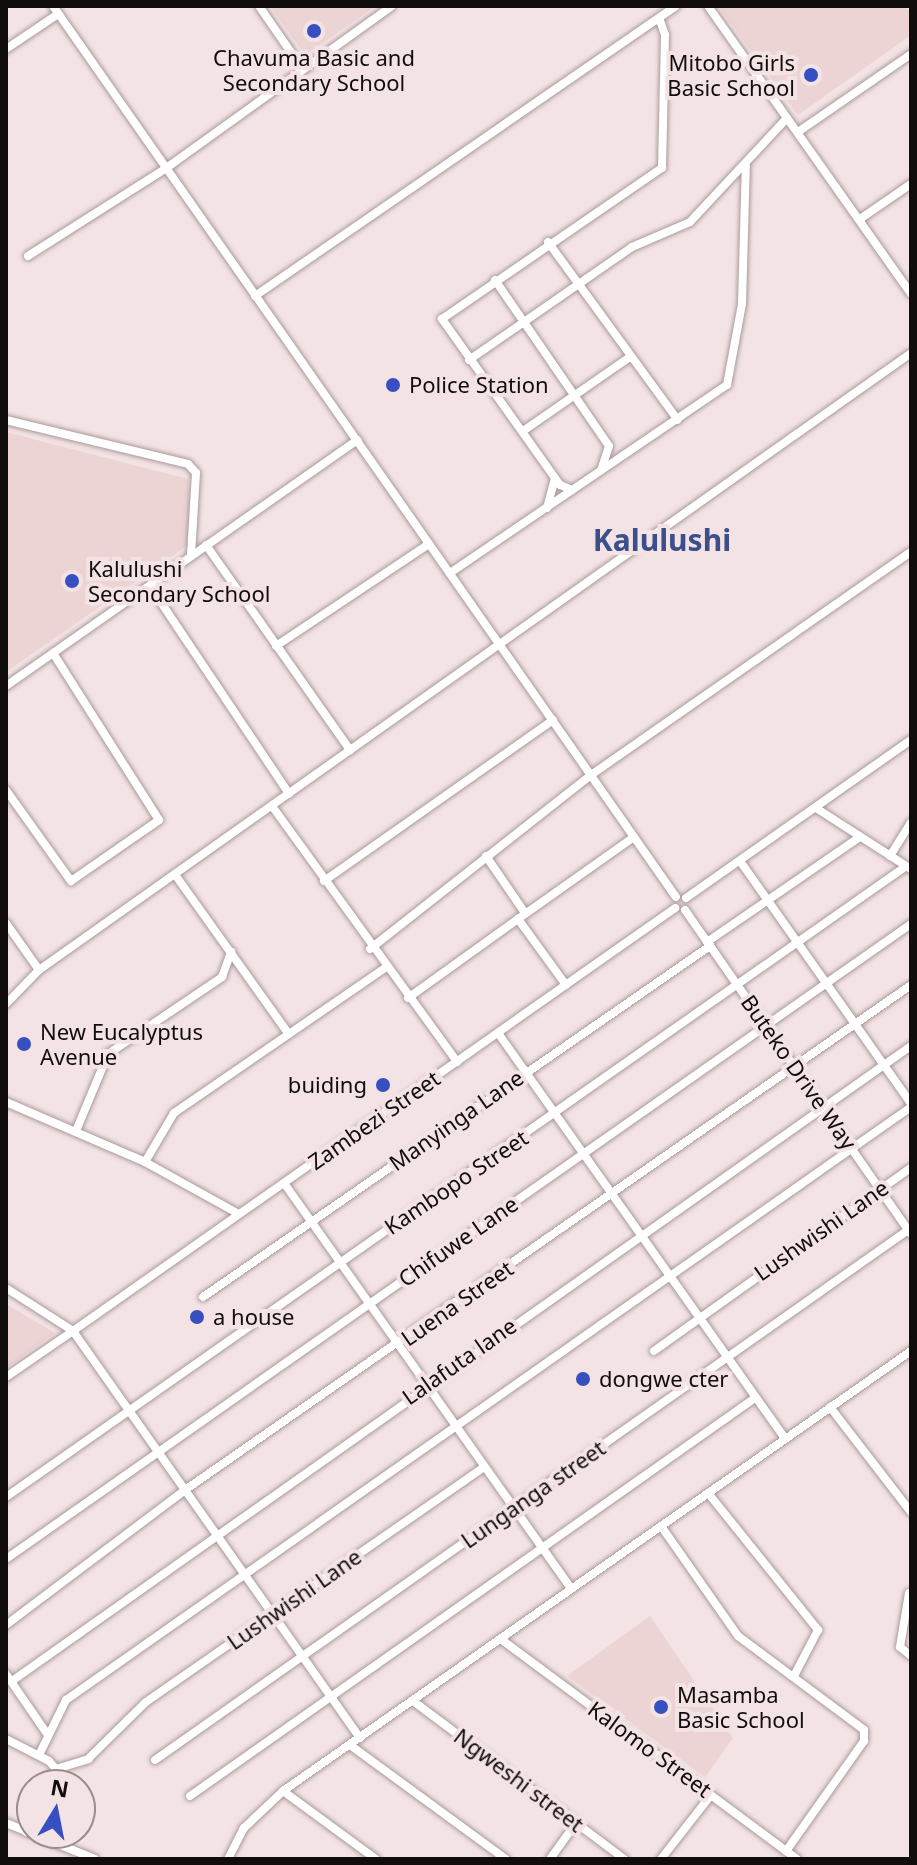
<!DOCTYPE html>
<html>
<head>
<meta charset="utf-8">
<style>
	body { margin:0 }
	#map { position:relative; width:917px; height:1865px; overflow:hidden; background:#f3e3e4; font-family:"Noto Sans",sans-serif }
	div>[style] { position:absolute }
	.built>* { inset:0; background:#ecd3d4 }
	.roads { filter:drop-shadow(0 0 2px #a99a9b) drop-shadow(0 0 2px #a99a9b) }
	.minor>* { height:8px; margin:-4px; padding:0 4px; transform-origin:4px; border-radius:4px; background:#fff }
	.dots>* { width:22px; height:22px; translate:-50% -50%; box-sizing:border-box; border:4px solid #f3e3e4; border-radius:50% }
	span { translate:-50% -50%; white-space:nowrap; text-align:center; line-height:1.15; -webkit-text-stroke:8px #f3e3e4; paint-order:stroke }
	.poi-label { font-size:22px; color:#120d0d }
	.right { translate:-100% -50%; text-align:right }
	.left { translate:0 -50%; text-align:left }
	.street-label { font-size:22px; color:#120d0d }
	.district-label { font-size:30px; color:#3d4f8b; font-weight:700 }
	.frame { position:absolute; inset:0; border:8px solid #120d0d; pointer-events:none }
	.north { position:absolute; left:16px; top:1769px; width:80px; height:80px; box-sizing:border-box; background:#f3e3e4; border:2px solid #998d8e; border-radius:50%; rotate:10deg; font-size:22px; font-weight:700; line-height:32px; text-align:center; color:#120d0d }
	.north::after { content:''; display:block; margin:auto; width:28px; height:36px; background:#364fc1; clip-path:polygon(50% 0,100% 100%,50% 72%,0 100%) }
</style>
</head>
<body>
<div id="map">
	<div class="built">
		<div style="clip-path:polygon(270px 6px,376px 6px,305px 55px)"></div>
		<div style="clip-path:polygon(718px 6px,903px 6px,911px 12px,911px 35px,798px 115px)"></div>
		<div style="clip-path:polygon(6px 432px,188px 479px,191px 543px,6px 672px)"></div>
		<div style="clip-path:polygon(6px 1304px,55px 1333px,6px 1368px)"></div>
		<div style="clip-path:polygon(650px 1616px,733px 1738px,705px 1777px,567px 1676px)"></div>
	</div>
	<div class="roads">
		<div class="minor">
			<div style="left:53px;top:6px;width:1087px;rotate:55.04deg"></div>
			<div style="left:259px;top:6px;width:75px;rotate:55.3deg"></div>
			<div style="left:708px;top:6px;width:352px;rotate:54.8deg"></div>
			<div style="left:6px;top:49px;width:63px;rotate:-33.9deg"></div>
			<div style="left:798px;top:132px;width:137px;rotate:-34.6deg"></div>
			<div style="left:860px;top:219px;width:62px;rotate:-34.5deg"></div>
			<div style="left:548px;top:242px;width:220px;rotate:53.9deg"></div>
			<div style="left:28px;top:256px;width:162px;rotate:-32.4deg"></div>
			<div style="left:165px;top:169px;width:279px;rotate:-35.7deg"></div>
			<div style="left:495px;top:280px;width:201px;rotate:55.5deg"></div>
			<div style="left:609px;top:446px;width:25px;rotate:108deg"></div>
			<div style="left:255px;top:296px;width:511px;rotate:-34.56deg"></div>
			<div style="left:469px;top:360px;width:198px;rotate:-34.7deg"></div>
			<div style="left:632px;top:247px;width:63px;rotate:-23.3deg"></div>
			<div style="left:690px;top:222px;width:142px;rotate:-47deg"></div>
			<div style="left:6px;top:420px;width:187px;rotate:13.6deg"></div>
			<div style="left:188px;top:464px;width:12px;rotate:48deg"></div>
			<div style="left:196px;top:473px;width:82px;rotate:93.5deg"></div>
			<div style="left:523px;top:431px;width:130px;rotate:-34.7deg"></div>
			<div style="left:572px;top:490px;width:13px;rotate:-157deg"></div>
			<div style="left:560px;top:485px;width:204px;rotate:-125.4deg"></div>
			<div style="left:442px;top:319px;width:267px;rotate:-34.5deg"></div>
			<div style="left:662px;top:168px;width:133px;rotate:-88.7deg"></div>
			<div style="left:665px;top:35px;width:18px;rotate:-109deg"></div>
			<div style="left:547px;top:508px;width:30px;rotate:-75deg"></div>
			<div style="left:206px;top:545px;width:251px;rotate:54.9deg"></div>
			<div style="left:450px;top:573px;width:335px;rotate:-34.2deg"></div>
			<div style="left:727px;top:385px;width:82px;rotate:-79.5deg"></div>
			<div style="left:742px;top:304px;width:139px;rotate:-88.4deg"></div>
			<div style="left:150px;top:586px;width:250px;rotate:56.2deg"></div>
			<div style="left:276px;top:646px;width:184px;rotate:-33.7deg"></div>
			<div style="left:6px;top:686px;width:429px;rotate:-35deg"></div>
			<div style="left:6px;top:790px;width:112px;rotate:54.5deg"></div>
			<div style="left:71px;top:881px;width:107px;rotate:-34.7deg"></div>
			<div style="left:159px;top:820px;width:198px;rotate:-122.4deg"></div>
			<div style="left:272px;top:806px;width:316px;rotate:54.1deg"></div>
			<div style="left:816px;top:808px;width:113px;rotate:32.7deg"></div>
			<div style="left:486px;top:856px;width:69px;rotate:55.6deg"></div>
			<div style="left:890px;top:856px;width:39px;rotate:-58deg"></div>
			<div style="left:740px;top:861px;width:296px;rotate:54.8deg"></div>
			<div style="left:176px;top:876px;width:193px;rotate:54.5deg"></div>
			<div style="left:324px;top:881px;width:280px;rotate:-35.1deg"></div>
			<div style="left:686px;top:898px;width:275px;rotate:-35.1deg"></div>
			<div style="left:685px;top:910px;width:395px;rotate:55.1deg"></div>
			<div style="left:6px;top:923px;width:57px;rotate:54.9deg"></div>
			<div style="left:707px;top:942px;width:186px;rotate:-34.5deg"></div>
			<div style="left:370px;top:949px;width:281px;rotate:-38.2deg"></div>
			<div style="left:591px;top:775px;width:390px;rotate:-34.9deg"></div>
			<div style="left:566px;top:985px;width:82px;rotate:-126deg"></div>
			<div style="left:518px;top:919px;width:142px;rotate:-35.3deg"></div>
			<div style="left:408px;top:998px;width:135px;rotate:-35.7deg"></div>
			<div style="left:6px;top:1004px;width:47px;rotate:-45.9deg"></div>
			<div style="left:39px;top:970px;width:1068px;rotate:-35.28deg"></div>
			<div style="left:498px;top:1033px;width:496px;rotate:54.7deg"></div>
			<div style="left:6px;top:1102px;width:151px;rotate:23.3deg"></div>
			<div style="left:145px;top:1162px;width:107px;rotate:29deg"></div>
			<div style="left:76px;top:1131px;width:83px;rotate:-67.4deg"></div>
			<div style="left:108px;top:1054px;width:138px;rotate:-34deg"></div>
			<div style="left:222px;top:977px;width:27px;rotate:-70deg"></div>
			<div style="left:145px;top:1162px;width:57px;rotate:-59.4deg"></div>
			<div style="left:174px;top:1113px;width:256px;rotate:-34.5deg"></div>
			<div style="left:284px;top:1183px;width:497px;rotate:54.7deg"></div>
			<div style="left:6px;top:1288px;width:80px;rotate:32.7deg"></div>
			<div style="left:73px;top:1331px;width:81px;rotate:145.5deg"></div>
			<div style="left:203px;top:1297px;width:617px;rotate:-34.7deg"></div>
			<div style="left:654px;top:1351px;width:315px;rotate:-35.5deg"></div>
			<div style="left:830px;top:1407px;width:133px;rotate:52.4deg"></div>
			<div style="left:708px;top:1493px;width:176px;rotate:51.2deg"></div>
			<div style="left:818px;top:1630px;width:52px;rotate:117.6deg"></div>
			<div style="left:6px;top:1497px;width:1099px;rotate:-35.03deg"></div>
			<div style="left:661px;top:1526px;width:134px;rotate:55deg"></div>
			<div style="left:738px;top:1636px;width:157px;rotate:36.7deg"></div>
			<div style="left:864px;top:1730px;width:11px;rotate:90deg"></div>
			<div style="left:864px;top:1741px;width:135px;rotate:125.3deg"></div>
			<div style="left:6px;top:1559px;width:1106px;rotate:-35.06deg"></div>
			<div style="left:909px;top:1593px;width:55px;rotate:99.5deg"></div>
			<div style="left:900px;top:1647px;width:14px;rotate:39deg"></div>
			<div style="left:6px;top:1625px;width:224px;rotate:-37deg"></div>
			<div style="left:185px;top:1490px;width:884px;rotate:-34.82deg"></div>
			<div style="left:502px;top:1640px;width:367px;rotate:36.6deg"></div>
			<div style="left:6px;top:1674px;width:74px;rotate:55.5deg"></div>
			<div style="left:12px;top:1681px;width:1101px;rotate:-35.24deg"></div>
			<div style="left:413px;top:1701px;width:264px;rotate:36.8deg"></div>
			<div style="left:360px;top:1738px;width:498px;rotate:-125.2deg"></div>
			<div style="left:73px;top:1331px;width:736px;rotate:-35.09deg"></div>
			<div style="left:6px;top:1739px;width:48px;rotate:27.1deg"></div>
			<div style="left:49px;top:1761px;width:11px;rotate:49deg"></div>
			<div style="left:56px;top:1769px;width:18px;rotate:117deg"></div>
			<div style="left:350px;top:1745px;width:193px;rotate:36.2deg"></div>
			<div style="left:40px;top:1753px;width:59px;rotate:-63.9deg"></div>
			<div style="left:66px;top:1700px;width:1032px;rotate:-35.06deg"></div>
			<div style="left:155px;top:1760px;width:924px;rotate:-35.13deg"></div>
			<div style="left:56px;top:1769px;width:34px;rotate:-17deg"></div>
			<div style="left:88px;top:1759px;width:81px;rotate:-44.5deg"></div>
			<div style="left:146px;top:1702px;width:410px;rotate:-34.8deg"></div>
			<div style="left:283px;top:1791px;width:115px;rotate:36.2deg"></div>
			<div style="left:190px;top:1796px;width:691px;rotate:-35.16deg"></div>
			<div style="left:6px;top:1823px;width:96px;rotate:22deg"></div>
			<div style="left:26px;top:1832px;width:13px;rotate:-63deg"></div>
			<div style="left:228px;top:1859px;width:35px;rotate:-63deg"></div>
			<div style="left:244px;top:1828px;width:54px;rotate:-43.5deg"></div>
			<div style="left:283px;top:1791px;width:767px;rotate:-35.02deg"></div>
			<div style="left:550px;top:1859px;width:44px;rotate:-54.2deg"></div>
			<div style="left:661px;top:1859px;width:81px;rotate:-52deg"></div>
		</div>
	</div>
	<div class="dots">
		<div style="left:314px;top:31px;background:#364fc1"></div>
		<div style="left:811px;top:75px;background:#364fc1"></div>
		<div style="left:393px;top:385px;background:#364fc1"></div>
		<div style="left:72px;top:581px;background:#364fc1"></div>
		<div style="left:24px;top:1044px;background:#364fc1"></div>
		<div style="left:383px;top:1085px;background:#364fc1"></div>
		<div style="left:197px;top:1317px;background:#364fc1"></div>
		<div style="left:583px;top:1379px;background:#364fc1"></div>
		<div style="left:661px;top:1707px;background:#364fc1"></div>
	</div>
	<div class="poi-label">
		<span style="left:314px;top:70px">Chavuma Basic and<br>Secondary School</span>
		<span class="right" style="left:795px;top:75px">Mitobo Girls<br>Basic School</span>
		<span class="left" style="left:409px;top:385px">Police Station</span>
		<span class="left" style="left:88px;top:581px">Kalulushi<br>Secondary School</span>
		<span class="left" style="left:40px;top:1044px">New Eucalyptus<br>Avenue</span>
		<span class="right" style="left:367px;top:1085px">buiding</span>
		<span class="left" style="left:213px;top:1317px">a house</span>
		<span class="left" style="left:599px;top:1379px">dongwe cter</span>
		<span class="left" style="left:677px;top:1707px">Masamba<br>Basic School</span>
	</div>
	<div class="street-label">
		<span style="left:799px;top:1072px;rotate:55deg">Buteko Drive Way</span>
		<span style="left:374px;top:1120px;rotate:-35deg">Zambezi Street</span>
		<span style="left:456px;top:1120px;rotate:-35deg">Manyinga Lane</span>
		<span style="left:456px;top:1182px;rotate:-34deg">Kambopo Street</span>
		<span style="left:821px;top:1230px;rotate:-35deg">Lushwishi Lane</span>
		<span style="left:458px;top:1241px;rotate:-35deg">Chifuwe Lane</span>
		<span style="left:457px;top:1303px;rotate:-35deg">Luena Street</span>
		<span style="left:459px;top:1361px;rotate:-35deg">Lalafuta lane</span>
		<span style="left:533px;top:1494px;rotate:-35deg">Lunganga street</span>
		<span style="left:294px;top:1599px;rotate:-35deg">Lushwishi Lane</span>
		<span style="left:650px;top:1749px;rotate:36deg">Kalomo Street</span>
		<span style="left:519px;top:1780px;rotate:37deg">Ngweshi street</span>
	</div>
	<div class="district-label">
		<span style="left:662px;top:540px">Kalulushi</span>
	</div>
	<div class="frame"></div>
	<div class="north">N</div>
</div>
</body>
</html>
